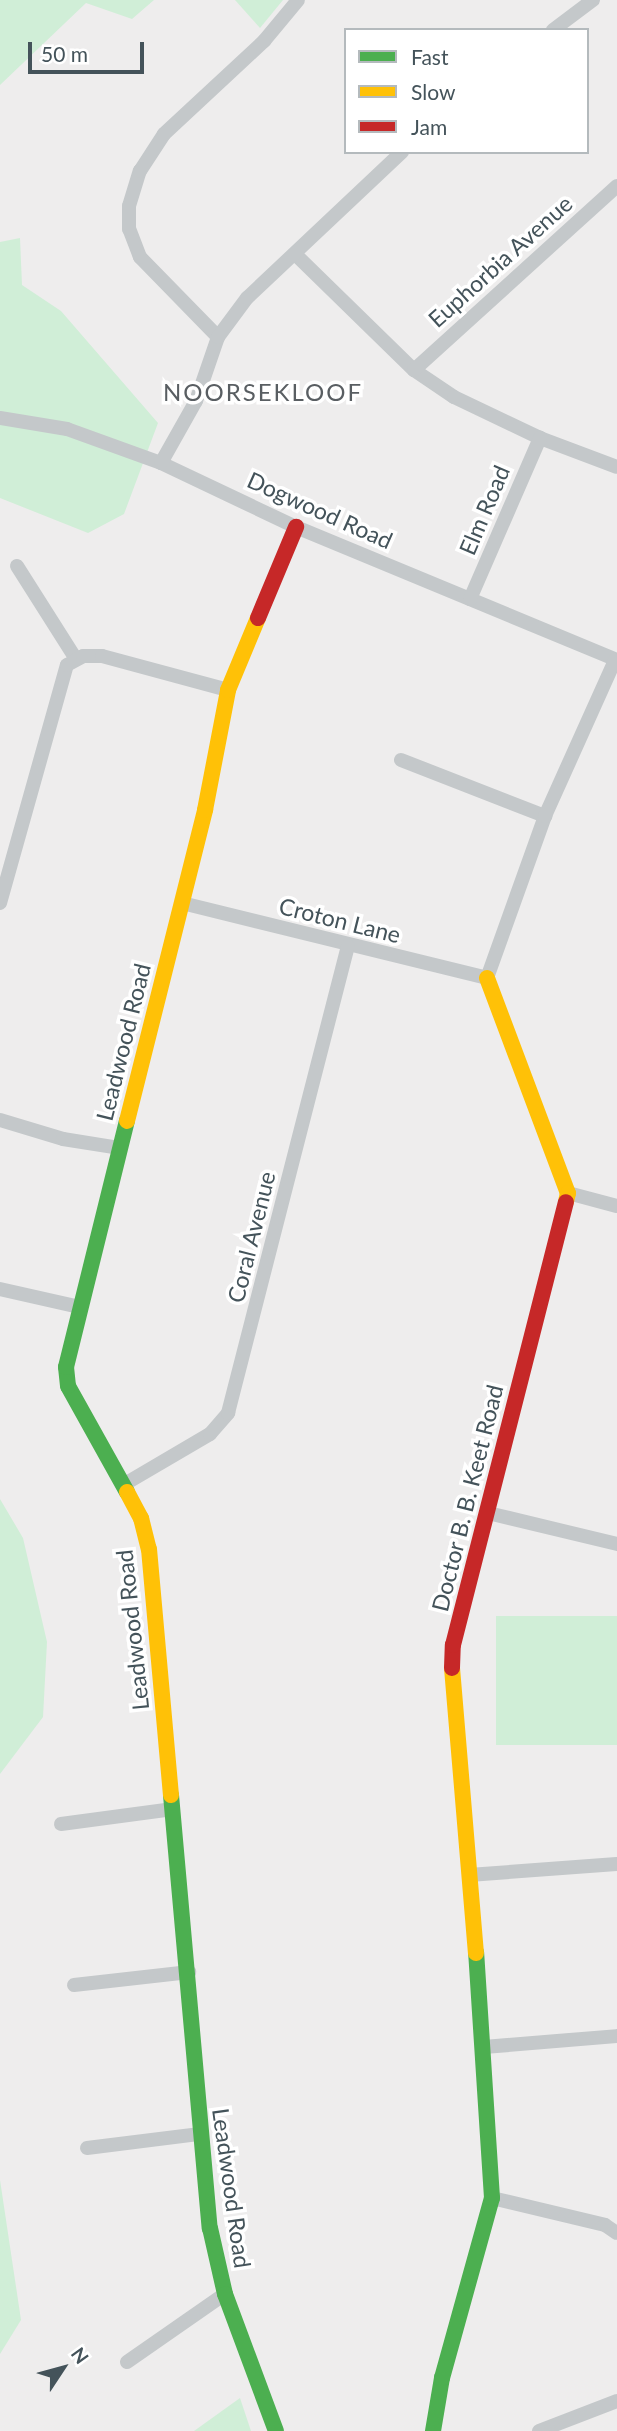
<!DOCTYPE html>
<html>
<head>
<meta charset="utf-8">
<style>
	body { margin:0 }
	#map { position:relative; width:617px; height:2431px; overflow:hidden; background:#eeeded; font-family:Lato,sans-serif }
	div>[style] { position:absolute }
	.green>* { inset:0; background:#d0eed7; transform-origin:0 0 }
	.street>* { height:14px; margin:-7px; padding:0 7px; transform-origin:7px; border-radius:7px; background:#c4c8ca }
	.fast>* { height:16px; margin:-8px; padding:0 8px; transform-origin:8px; border-radius:8px; background:#4caf50 }
	.slow>* { height:16px; margin:-8px; padding:0 8px; transform-origin:8px; border-radius:8px; background:#ffc107 }
	.jam>* { height:16px; margin:-8px; padding:0 8px; transform-origin:8px; border-radius:8px; background:#c62828 }
	span { translate:-50% -50%; white-space:nowrap; text-align:center; line-height:1.15; -webkit-text-stroke:7px #fff; paint-order:stroke }
	.street-label { font-size:23px; color:#44535a }
	.neighbourhood-label { font-size:24px; color:#595e62; letter-spacing:2px }
	.legend { position:absolute; left:344px; top:28px; width:245px; height:126px; box-sizing:border-box; background:#fff; border:2px solid #b4babd; margin:0; padding:9px 12px; list-style:none; font-size:21px; color:#44535a }
	.legend li { display:flex; align-items:center; gap:14px; height:35px }
	.legend b { width:35px; border:2px solid #b4babd }
	.north { position:absolute; left:28px; top:2333px; width:70px; height:70px; -webkit-text-stroke:5px #fff; paint-order:stroke; rotate:54deg; font-size:19px; font-weight:700; line-height:28px; text-align:center; color:#44535a }
	.north::after { content:''; display:block; margin:auto; width:24px; height:32px; background:#44535a; clip-path:polygon(50% 0,100% 100%,50% 72%,0 100%) }
	.scale { position:absolute; left:28px; top:42px; width:116px; height:32px; box-sizing:border-box; border:4px solid #44535a; border-top:0; padding-left:9px; font-size:21px; line-height:24px; white-space:nowrap; color:#44535a; -webkit-text-stroke:5px #fff; paint-order:stroke }
</style>
</head>
<body>
<div id="map">
	<div class="green">
		<div style="clip-path:polygon(0 0,154px 0,132px 19px,86px 3px,0 85px)"></div>
		<div style="clip-path:polygon(235px 0,283px 0,260px 28px)"></div>
		<div style="clip-path:polygon(20px 238px,22px 285px,61px 311px,158px 423px,124px 514px,88px 533px,0 498px,0 242px)"></div>
		<div style="clip-path:polygon(0 1499px,23px 1538px,47px 1642px,43px 1717px,0 1774px)"></div>
		<div style="left:617px;top:1616px;width:129px;height:121px;rotate:90deg"></div>
		<div style="clip-path:polygon(0 2180px,21px 2320px,0 2354px)"></div>
		<div style="clip-path:polygon(240px 2398px,251px 2431px,194px 2431px)"></div>
	</div>
	<div class="street">
		<div style="left:553px;top:30px;width:50px;rotate:-36.9deg"></div>
		<div style="left:295px;top:254px;width:166px;rotate:44.3deg"></div>
		<div style="left:414px;top:370px;width:48px;rotate:34deg"></div>
		<div style="left:454px;top:397px;width:95px;rotate:25.5deg"></div>
		<div style="left:540px;top:438px;width:82px;rotate:20.6deg"></div>
		<div style="left:218px;top:337px;width:112px;rotate:-134.3deg"></div>
		<div style="left:140px;top:257px;width:30px;rotate:-111deg"></div>
		<div style="left:129px;top:229px;width:23px;rotate:-90deg"></div>
		<div style="left:129px;top:206px;width:37px;rotate:-73deg"></div>
		<div style="left:140px;top:171px;width:44px;rotate:-57deg"></div>
		<div style="left:164px;top:134px;width:137px;rotate:-42.9deg"></div>
		<div style="left:264px;top:41px;width:53px;rotate:-50.3deg"></div>
		<div style="left:414px;top:370px;width:274px;rotate:-42.2deg"></div>
		<div style="left:0;top:418px;width:68px;rotate:9.3deg"></div>
		<div style="left:67px;top:429px;width:100px;rotate:19.9deg"></div>
		<div style="left:161px;top:463px;width:149px;rotate:25.4deg"></div>
		<div style="left:296px;top:527px;width:347px;rotate:22.5deg"></div>
		<div style="left:161px;top:463px;width:71px;rotate:-60.6deg"></div>
		<div style="left:196px;top:401px;width:68px;rotate:-71deg"></div>
		<div style="left:218px;top:337px;width:49px;rotate:-53.4deg"></div>
		<div style="left:247px;top:298px;width:213px;rotate:-43.3deg"></div>
		<div style="left:17px;top:566px;width:110px;rotate:57.6deg"></div>
		<div style="left:470px;top:599px;width:176px;rotate:-66.5deg"></div>
		<div style="left:401px;top:760px;width:155px;rotate:21.3deg"></div>
		<div style="left:0;top:903px;width:247px;rotate:-74.3deg"></div>
		<div style="left:67px;top:665px;width:18px;rotate:-29deg"></div>
		<div style="left:83px;top:656px;width:19px"></div>
		<div style="left:102px;top:656px;width:131px;rotate:15.1deg"></div>
		<div style="left:182px;top:903px;width:314px;rotate:13.8deg"></div>
		<div style="left:487px;top:978px;width:172px;rotate:-70.3deg"></div>
		<div style="left:545px;top:816px;width:171px;rotate:-65.8deg"></div>
		<div style="left:0;top:1120px;width:66px;rotate:16.8deg"></div>
		<div style="left:63px;top:1139px;width:58px;rotate:9deg"></div>
		<div style="left:568px;top:1193px;width:51px;rotate:14.9deg"></div>
		<div style="left:0;top:1289px;width:81px;rotate:12.8deg"></div>
		<div style="left:123px;top:1485px;width:101px;rotate:-30.4deg"></div>
		<div style="left:210px;top:1434px;width:28px;rotate:-49deg"></div>
		<div style="left:228px;top:1413px;width:482px;rotate:-75.6deg"></div>
		<div style="left:488px;top:1513px;width:133px;rotate:13.5deg"></div>
		<div style="left:61px;top:1824px;width:113px;rotate:-7.6deg"></div>
		<div style="left:469px;top:1875px;width:148px;rotate:-4.3deg"></div>
		<div style="left:74px;top:1985px;width:116px;rotate:-6.4deg"></div>
		<div style="left:484px;top:2047px;width:133px;rotate:-4.7deg"></div>
		<div style="left:87px;top:2148px;width:114px;rotate:-7.1deg"></div>
		<div style="left:492px;top:2198px;width:116px;rotate:13.4deg"></div>
		<div style="left:605px;top:2225px;width:14px;rotate:34deg"></div>
		<div style="left:127px;top:2362px;width:119px;rotate:-34.8deg"></div>
		<div style="left:539px;top:2431px;width:84px;rotate:-21deg"></div>
	</div>
	<div class="fast">
		<div style="left:127px;top:1492px;width:121px;rotate:-119.1deg"></div>
		<div style="left:68px;top:1386px;width:19px;rotate:-96deg"></div>
		<div style="left:66px;top:1367px;width:253px;rotate:-76.1deg"></div>
		<div style="left:171px;top:1795px;width:435px;rotate:84.9deg"></div>
		<div style="left:210px;top:2228px;width:68px;rotate:77.2deg"></div>
		<div style="left:225px;top:2294px;width:146px;rotate:69.6deg"></div>
		<div style="left:433px;top:2431px;width:54px;rotate:-80.4deg"></div>
		<div style="left:442px;top:2378px;width:187px;rotate:-74.5deg"></div>
		<div style="left:492px;top:2198px;width:246px;rotate:-93.7deg"></div>
	</div>
	<div class="slow">
		<div style="left:487px;top:978px;width:230px;rotate:69.4deg"></div>
		<div style="left:568px;top:1193px;width:9px;rotate:103deg"></div>
		<div style="left:127px;top:1121px;width:321px;rotate:-75.9deg"></div>
		<div style="left:205px;top:810px;width:122px;rotate:-79.1deg"></div>
		<div style="left:228px;top:690px;width:78px;rotate:-67.4deg"></div>
		<div style="left:127px;top:1492px;width:30px;rotate:62deg"></div>
		<div style="left:141px;top:1518px;width:32px;rotate:76deg"></div>
		<div style="left:149px;top:1549px;width:247px;rotate:84.9deg"></div>
		<div style="left:452px;top:1668px;width:286px;rotate:85.2deg"></div>
	</div>
	<div class="jam">
		<div style="left:258px;top:618px;width:99px;rotate:-67.3deg"></div>
		<div style="left:452px;top:1668px;width:23px;rotate:-88deg"></div>
		<div style="left:453px;top:1645px;width:457px;rotate:-75.7deg"></div>
	</div>
	<div class="street-label">
		<span style="left:500px;top:261px;rotate:-42deg">Euphorbia Avenue</span>
		<span style="left:320px;top:510px;rotate:24deg">Dogwood Road</span>
		<span style="left:484px;top:510px;rotate:-67deg">Elm Road</span>
		<span style="left:340px;top:920px;rotate:14deg">Croton Lane</span>
		<span style="left:123px;top:1042px;rotate:-76deg">Leadwood Road</span>
		<span style="left:251px;top:1237px;rotate:-76deg">Coral Avenue</span>
		<span style="left:467px;top:1498px;rotate:-76deg">Doctor B. B. Keet Road</span>
		<span style="left:132px;top:1630px;rotate:-96deg">Leadwood Road</span>
		<span style="left:232px;top:2188px;rotate:82deg">Leadwood Road</span>
	</div>
	<div class="neighbourhood-label">
		<span style="left:263px;top:392px">NOORSEKLOOF</span>
	</div>
	<ul class="legend">
	<li><b style="height:9px;background:#4caf50"></b>Fast</li>
	<li><b style="height:9px;background:#ffc107"></b>Slow</li>
	<li><b style="height:9px;background:#c62828"></b>Jam</li>
	</ul>
	<div class="north">N</div>
	<div class="scale">50 m</div>
</div>
</body>
</html>
